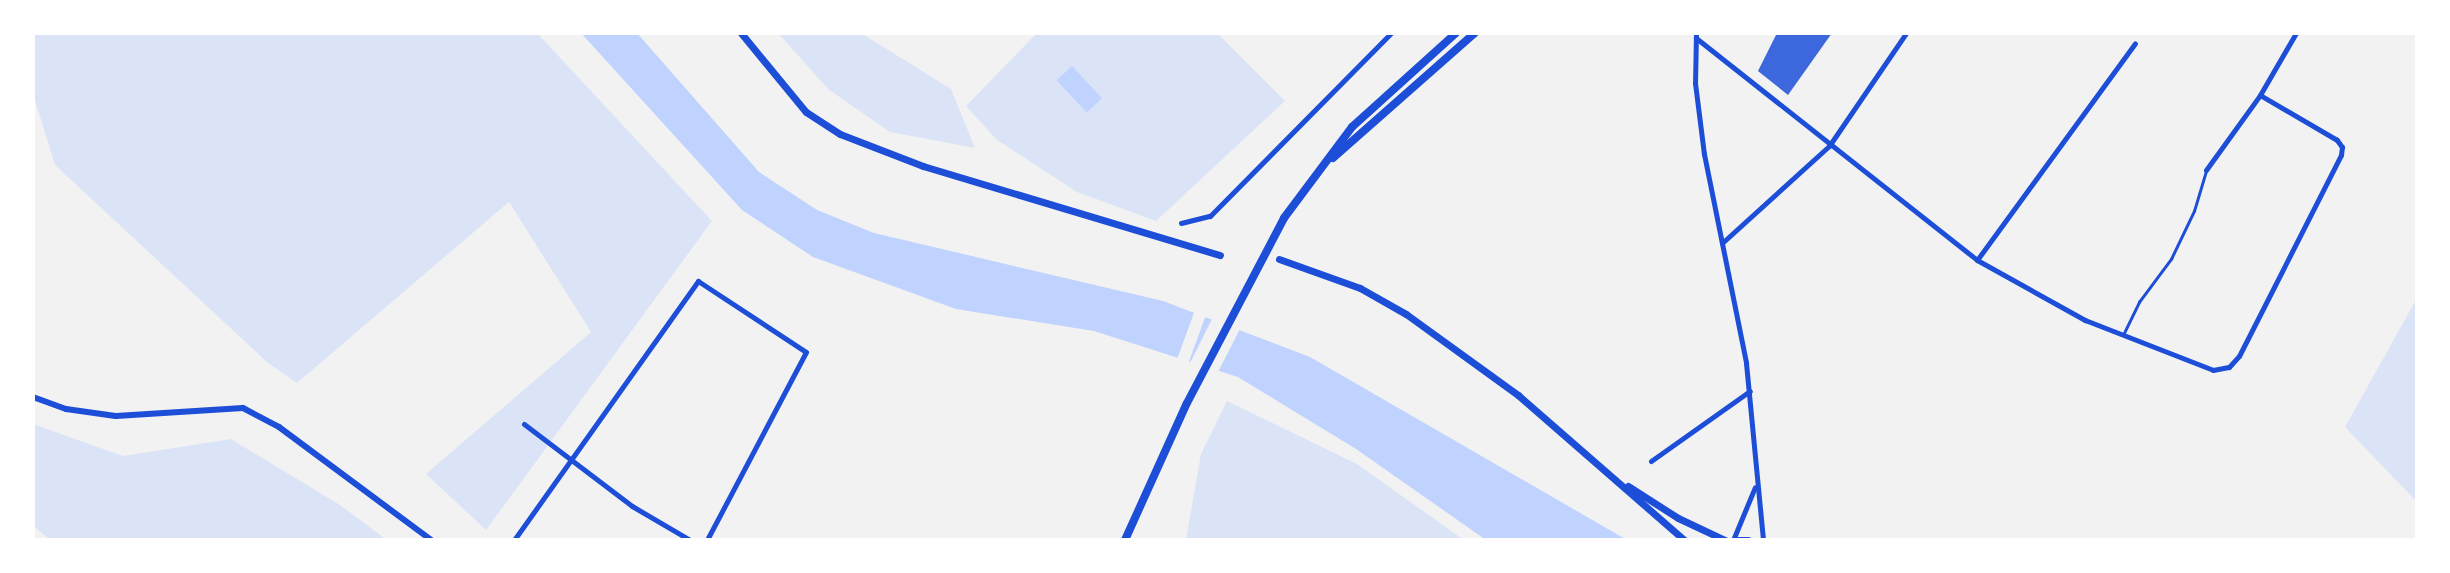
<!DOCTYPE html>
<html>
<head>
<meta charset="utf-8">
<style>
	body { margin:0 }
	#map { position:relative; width:2450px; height:573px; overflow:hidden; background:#f2f2f2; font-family:"Fira Sans",sans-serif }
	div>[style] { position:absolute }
	.green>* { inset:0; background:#dbe4f7 }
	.water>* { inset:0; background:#bfd3fe; transform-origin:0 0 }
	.pier>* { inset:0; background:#f2f2f2; transform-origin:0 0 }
	.building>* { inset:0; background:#3d67dc }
	.service>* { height:2.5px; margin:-1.25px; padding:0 1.25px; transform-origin:1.25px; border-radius:1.25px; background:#1d4ed8 }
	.minor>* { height:5px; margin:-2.5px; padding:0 2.5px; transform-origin:2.5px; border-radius:2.5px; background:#1d4ed8 }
	.tertiary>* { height:6px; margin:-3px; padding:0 3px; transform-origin:3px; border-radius:3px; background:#1d4ed8 }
	.secondary>* { height:7px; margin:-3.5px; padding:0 3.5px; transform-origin:3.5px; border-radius:3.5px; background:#1d4ed8 }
	.primary>* { height:8px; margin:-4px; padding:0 4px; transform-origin:4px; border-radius:4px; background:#1d4ed8 }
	span { translate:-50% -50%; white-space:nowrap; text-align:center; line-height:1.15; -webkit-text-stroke:6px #fff; paint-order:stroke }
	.frame { position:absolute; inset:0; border:35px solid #fff; pointer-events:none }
</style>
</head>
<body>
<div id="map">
	<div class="green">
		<div style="clip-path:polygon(33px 33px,537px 33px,712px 221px,486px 530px,426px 474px,591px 332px,509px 202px,297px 383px,268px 363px,55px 165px,33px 94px)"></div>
		<div style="clip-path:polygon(778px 33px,861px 33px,951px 89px,975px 148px,890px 132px,828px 89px)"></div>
		<div style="clip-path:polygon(1037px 33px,1217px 33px,1285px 101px,1156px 221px,1077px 192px,997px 140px,966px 106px)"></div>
		<div style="clip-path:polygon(2417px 298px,2417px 502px,2345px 427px)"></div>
		<div style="clip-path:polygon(1227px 401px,1357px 464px,1464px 540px,1186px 540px,1201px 454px)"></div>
		<div style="clip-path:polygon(33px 424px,123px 456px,231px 439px,340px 505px,387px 540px,50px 540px,33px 525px)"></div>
	</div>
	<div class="water">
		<div style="clip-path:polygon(581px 33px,637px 33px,759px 172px,817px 210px,874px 233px,1163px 301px,1310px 357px,1627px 540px,1486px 540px,1356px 449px,1238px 377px,1094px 331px,956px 309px,813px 257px,742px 210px)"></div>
		<div style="left:1072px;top:66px;width:44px;height:21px;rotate:47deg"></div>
	</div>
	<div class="pier">
		<div style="left:1195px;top:310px;width:12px;height:56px;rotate:20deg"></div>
		<div style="clip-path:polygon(1213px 317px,1241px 327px,1217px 374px,1189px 365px)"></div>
	</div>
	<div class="building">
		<div style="clip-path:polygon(1777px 33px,1832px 33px,1788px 95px,1758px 71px)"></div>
	</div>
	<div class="service">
		<div style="left:2123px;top:335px;width:37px;rotate:-64deg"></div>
		<div style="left:2139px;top:302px;width:54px;rotate:-53.3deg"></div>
		<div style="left:2171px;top:259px;width:53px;rotate:-64.4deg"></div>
		<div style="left:2194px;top:211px;width:42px;rotate:-73.3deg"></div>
	</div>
	<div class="minor">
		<div style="left:1696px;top:33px;width:50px;rotate:91.1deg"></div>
		<div style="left:1695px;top:83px;width:72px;rotate:82.8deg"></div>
		<div style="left:1704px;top:154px;width:213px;rotate:78.6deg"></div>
		<div style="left:1746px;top:363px;width:178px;rotate:84.5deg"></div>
		<div style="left:1696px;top:38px;width:358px;rotate:38.3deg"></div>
		<div style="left:1977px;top:260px;width:124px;rotate:29.1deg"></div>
		<div style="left:2085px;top:320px;width:137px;rotate:21.3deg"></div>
		<div style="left:2213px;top:370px;width:16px;rotate:-11deg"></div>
		<div style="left:2229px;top:367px;width:15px;rotate:-48deg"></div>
		<div style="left:2239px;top:356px;width:225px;rotate:-63.1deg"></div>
		<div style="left:2341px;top:155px;width:8px;rotate:-83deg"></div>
		<div style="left:2342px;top:147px;width:9px;rotate:-126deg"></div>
		<div style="left:2337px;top:140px;width:89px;rotate:-149.7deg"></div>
		<div style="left:2206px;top:170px;width:92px;rotate:-54.2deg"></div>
		<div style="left:2260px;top:95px;width:72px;rotate:-59.9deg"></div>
		<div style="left:1181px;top:223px;width:30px;rotate:-14deg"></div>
		<div style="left:1210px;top:216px;width:257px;rotate:-45.3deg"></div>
		<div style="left:1722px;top:243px;width:144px;rotate:-42.2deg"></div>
		<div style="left:1829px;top:146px;width:137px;rotate:-55.7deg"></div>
		<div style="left:1977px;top:260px;width:268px;rotate:-53.9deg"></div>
		<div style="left:524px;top:424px;width:136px;rotate:37.2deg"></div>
		<div style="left:632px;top:506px;width:67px;rotate:30.4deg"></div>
		<div style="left:1651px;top:461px;width:121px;rotate:-35.3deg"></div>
		<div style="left:514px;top:540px;width:318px;rotate:-54.6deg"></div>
		<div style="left:698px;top:281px;width:129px;rotate:33.3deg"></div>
		<div style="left:806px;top:352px;width:212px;rotate:117.8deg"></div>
		<div style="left:1733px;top:540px;width:57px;rotate:-67.5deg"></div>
	</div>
	<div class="tertiary">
		<div style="left:33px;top:397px;width:35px;rotate:20deg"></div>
		<div style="left:66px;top:409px;width:50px;rotate:8deg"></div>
		<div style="left:116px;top:416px;width:127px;rotate:-3.6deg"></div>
		<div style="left:243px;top:408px;width:41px;rotate:27.8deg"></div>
		<div style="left:279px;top:427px;width:189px;rotate:36.6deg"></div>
	</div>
	<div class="secondary">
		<div style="left:741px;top:33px;width:102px;rotate:50.6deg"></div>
		<div style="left:806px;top:112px;width:40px;rotate:32.9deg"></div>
		<div style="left:840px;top:134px;width:89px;rotate:21.1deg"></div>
		<div style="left:923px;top:166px;width:310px;rotate:16.7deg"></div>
		<div style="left:1279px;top:259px;width:86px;rotate:19.7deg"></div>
		<div style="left:1360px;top:288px;width:53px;rotate:29.5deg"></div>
		<div style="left:1406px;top:314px;width:138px;rotate:35.9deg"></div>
		<div style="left:1518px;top:395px;width:220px;rotate:41.1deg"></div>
		<div style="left:1628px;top:486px;width:59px;rotate:32.6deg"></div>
		<div style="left:1678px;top:518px;width:52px;rotate:25.1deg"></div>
		<div style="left:1735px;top:540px;width:13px"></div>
	</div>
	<div class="primary">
		<div style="left:1333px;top:158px;width:189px;rotate:-41.4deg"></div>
		<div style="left:1125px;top:540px;width:150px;rotate:-65.7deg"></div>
		<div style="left:1187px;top:403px;width:209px;rotate:-62.3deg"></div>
		<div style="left:1284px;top:218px;width:114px;rotate:-53.2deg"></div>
		<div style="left:1352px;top:127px;width:140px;rotate:-42.1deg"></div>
	</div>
	<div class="frame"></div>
</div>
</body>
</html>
